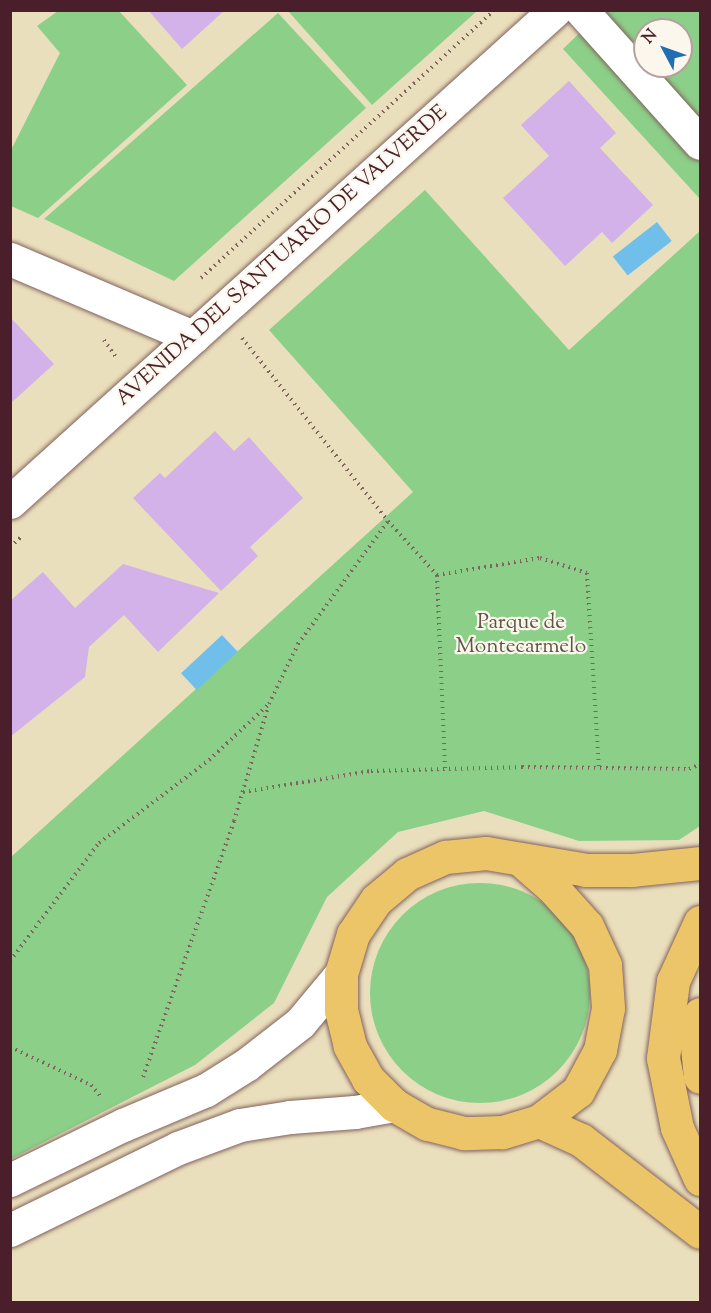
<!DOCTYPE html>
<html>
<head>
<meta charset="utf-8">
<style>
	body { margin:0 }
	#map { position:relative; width:711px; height:1313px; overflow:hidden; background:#eadfbc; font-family:"Sorts Mill Goudy",serif }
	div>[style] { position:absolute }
	.green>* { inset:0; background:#8ccf88 }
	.round { border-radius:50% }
	.water>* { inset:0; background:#70bfeb; transform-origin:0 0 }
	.building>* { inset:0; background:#d3b2e9 }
	.path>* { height:4px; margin-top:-2px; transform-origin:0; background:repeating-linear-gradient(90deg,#82625e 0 1.5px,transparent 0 6px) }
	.roads { filter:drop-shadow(0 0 2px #82625e) drop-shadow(0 0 2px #82625e) }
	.minor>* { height:33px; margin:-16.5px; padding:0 16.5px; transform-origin:16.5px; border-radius:16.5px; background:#fff }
	.major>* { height:33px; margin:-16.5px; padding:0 16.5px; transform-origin:16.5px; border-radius:16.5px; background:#ecc569 }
	.highway>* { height:33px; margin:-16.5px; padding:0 16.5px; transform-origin:16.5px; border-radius:16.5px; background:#ecc569 }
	span { translate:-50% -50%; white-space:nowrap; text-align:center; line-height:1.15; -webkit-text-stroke:4.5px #fbf7ec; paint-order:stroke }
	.street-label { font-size:21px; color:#4a1f2b }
	.park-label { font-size:21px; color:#5e5447 }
	.frame { position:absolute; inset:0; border:12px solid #4a1f2b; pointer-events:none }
	.north { position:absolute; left:633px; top:18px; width:60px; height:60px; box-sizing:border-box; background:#fbf7ec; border:2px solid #b4a19f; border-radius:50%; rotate:311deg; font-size:16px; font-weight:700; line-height:24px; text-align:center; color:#4a1f2b }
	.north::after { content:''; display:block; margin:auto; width:21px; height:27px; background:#1f6fb2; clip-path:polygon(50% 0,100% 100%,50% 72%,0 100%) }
</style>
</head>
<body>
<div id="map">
	<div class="green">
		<div style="clip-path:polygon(58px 11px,119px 11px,187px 85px,38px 218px,11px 206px,11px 150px,60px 53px,37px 26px)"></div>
		<div style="clip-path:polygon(288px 11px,477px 11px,372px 105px)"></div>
		<div style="clip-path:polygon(evenodd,602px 11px,700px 11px,700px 199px,563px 49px,602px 11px,645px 30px,681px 30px,681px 66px,645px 66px,645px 30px)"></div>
		<div style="clip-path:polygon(278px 13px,366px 108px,174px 281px,44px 219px)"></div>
		<div style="clip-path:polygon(425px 190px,569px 350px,700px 231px,700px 826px,679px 840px,579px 841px,484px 811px,398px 832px,327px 897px,274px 1003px,195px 1065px,11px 1159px,11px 857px,413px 492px,269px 330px)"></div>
		<div class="round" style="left:370px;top:883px;width:220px;height:220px"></div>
	</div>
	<div class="water">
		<div style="left:657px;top:222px;width:24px;height:56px;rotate:52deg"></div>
		<div style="left:222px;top:635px;width:23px;height:56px;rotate:47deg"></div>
	</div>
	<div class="building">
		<div style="clip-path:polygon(148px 10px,225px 10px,182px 49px)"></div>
		<div style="clip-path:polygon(569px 81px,616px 133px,600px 148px,653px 205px,612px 243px,602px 232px,565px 266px,503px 198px,549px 156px,521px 125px)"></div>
		<div style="clip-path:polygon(10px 317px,54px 364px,10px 404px)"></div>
		<div style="clip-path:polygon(215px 431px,234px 451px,249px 437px,303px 498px,250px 547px,258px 556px,221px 591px,133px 498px,160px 473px,165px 478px)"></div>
		<div style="clip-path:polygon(123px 564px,219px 593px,158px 652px,124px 615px,89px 647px,85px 677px,10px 737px,10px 601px,43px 572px,75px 608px)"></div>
	</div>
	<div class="path">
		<div style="left:201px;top:278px;width:398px;rotate:-42.4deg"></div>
		<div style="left:242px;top:338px;width:234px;rotate:51.4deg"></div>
		<div style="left:388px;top:521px;width:73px;rotate:47.8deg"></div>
		<div style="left:437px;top:575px;width:104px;rotate:-9.4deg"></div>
		<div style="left:540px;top:558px;width:49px;rotate:17.7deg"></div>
		<div style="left:587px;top:573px;width:195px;rotate:86.5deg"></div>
		<div style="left:104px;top:340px;width:21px;rotate:55deg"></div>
		<div style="left:10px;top:547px;width:15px;rotate:-42deg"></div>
		<div style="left:437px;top:575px;width:194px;rotate:87.6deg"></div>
		<div style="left:243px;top:792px;width:130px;rotate:-9.3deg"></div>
		<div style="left:371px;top:771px;width:151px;rotate:-1.5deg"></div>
		<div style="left:522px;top:767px;width:167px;rotate:0.7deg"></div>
		<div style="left:689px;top:769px;width:12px;rotate:-24deg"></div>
		<div style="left:10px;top:961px;width:148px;rotate:-53deg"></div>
		<div style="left:99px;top:843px;width:138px;rotate:-37deg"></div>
		<div style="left:209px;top:760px;width:82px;rotate:-43deg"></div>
		<div style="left:269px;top:704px;width:67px;rotate:-64.2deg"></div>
		<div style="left:298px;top:644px;width:152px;rotate:-53.8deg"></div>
		<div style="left:10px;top:1047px;width:89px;rotate:25.1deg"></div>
		<div style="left:91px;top:1085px;width:17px;rotate:50deg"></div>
		<div style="left:143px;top:1077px;width:272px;rotate:-70.4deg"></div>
		<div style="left:234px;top:821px;width:119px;rotate:-73.4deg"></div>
	</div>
	<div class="roads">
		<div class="minor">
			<div style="left:581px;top:10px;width:178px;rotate:48.2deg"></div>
			<div style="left:10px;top:259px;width:199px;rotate:23.1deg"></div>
			<div style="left:10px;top:502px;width:734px;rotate:-42.07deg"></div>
			<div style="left:10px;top:1180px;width:126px;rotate:-26deg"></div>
			<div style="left:123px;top:1125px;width:90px;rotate:-22.9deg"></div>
			<div style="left:206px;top:1090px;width:47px;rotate:-32deg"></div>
			<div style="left:246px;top:1065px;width:68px;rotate:-37.9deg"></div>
			<div style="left:300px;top:1023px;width:64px;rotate:-50.1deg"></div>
			<div style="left:10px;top:1230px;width:187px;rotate:-26deg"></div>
			<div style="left:178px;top:1148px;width:66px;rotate:-20.4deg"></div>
			<div style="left:240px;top:1125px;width:51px;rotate:-9.1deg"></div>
			<div style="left:290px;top:1117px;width:65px;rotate:-4.4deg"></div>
			<div style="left:355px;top:1112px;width:40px;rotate:-10deg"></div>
		</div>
		<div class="major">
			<div style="left:520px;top:859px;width:44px;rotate:41.3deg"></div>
			<div style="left:553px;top:888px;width:51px;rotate:48.2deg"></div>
			<div style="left:587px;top:926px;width:43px;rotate:65.2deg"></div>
			<div style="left:605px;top:965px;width:43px;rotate:86deg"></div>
			<div style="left:608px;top:1008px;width:43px;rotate:100.8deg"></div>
			<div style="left:600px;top:1050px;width:47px;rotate:118.2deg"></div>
			<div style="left:578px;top:1091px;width:49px;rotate:142.4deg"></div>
			<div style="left:539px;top:1121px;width:39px;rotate:163deg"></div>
			<div style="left:502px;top:1132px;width:38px;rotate:178deg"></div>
			<div style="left:464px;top:1133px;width:38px;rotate:-166deg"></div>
			<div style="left:427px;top:1124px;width:38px;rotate:-150deg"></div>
			<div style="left:394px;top:1105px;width:37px;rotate:-135deg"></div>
			<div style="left:368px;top:1079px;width:38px;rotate:-119deg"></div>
			<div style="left:350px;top:1046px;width:36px;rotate:-104deg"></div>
			<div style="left:341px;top:1011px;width:37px;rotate:-90deg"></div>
			<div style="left:341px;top:974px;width:42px;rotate:-73.3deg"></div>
			<div style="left:353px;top:934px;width:41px;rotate:-55.9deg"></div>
			<div style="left:376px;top:900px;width:40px;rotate:-40deg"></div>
			<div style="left:407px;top:874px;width:42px;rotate:-24.1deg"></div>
			<div style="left:445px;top:857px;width:41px;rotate:-5.6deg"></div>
			<div style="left:486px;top:853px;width:101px;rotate:9.6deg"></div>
			<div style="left:586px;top:870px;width:46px"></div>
			<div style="left:632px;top:870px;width:68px;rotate:-5.9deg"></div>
			<div style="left:700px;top:1014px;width:23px;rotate:100deg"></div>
			<div style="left:696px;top:1037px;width:40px;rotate:84.3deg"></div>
		</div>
		<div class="highway">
			<div style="left:700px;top:922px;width:65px;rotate:114.6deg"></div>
			<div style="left:673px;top:981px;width:78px;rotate:97.4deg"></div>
			<div style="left:663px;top:1058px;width:71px;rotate:78.7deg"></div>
			<div style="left:677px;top:1128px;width:56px;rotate:65.7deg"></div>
			<div style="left:539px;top:1121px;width:46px;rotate:24.3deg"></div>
			<div style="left:581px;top:1140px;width:150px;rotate:37.7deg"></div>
		</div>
	</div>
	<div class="street-label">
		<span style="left:282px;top:256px;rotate:-42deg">AVENIDA DEL SANTUARIO DE VALVERDE</span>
	</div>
	<div class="park-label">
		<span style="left:521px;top:635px">Parque de<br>Montecarmelo</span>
	</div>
	<div class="frame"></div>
	<div class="north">N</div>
</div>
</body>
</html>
